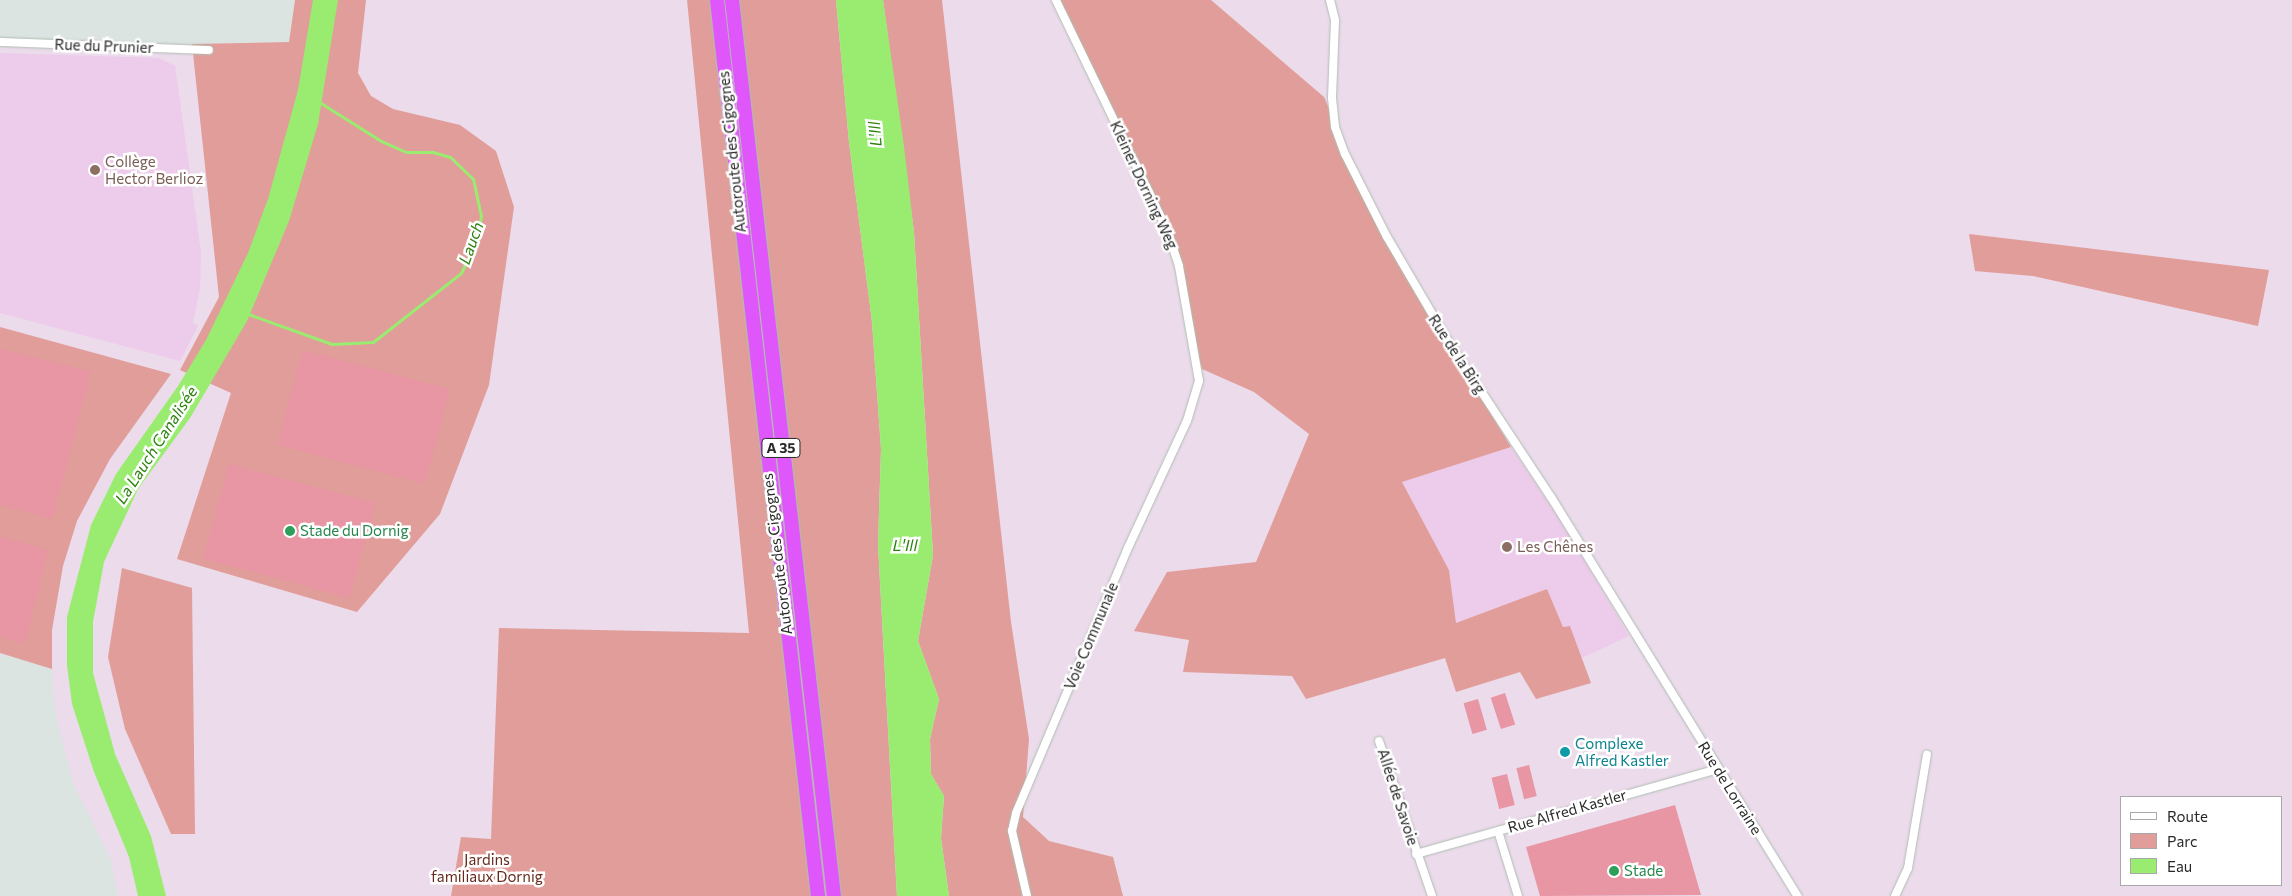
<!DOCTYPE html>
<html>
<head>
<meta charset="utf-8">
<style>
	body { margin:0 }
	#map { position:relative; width:2292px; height:896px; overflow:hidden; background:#ebdbeb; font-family:Commissioner,sans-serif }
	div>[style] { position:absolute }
	.industrial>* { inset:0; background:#dce4e1 }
	.education>* { inset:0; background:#edcbea }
	.green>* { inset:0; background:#e19d99 }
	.pitch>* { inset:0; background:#e895a4; transform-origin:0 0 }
	.water>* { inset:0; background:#9aec70 }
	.stream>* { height:3px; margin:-1.5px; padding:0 1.5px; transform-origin:1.5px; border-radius:1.5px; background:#9aec70 }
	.roads { filter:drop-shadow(0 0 1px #afbdb2) drop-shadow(0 0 1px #afbdb2) }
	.minor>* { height:8px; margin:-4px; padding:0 4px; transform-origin:4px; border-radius:4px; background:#fff }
	.motorway>* { height:14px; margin:-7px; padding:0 7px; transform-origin:7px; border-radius:7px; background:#df57fb }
	.dots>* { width:14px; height:14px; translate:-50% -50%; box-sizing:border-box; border:2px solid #fff; border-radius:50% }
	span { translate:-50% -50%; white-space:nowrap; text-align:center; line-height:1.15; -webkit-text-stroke:5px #fff; paint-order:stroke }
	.shield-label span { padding:1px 4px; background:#fff; border:1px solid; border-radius:4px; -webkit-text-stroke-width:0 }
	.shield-label { font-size:14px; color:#292929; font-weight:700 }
	.street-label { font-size:15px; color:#292929 }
	.education-label { font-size:15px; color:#785e54 }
	.left { translate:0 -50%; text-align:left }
	.leisure-label { font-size:15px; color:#27864d }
	.culture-label { font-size:15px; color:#0d838f }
	.park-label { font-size:15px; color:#65291b }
	.water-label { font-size:16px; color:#2e8310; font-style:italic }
	.legend { position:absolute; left:2120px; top:796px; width:162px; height:90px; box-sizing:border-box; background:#fff; border:1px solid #a9a9a9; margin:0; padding:6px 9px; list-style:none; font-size:15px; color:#292929 }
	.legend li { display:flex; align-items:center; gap:10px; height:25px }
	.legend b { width:25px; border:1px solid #a9a9a9 }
</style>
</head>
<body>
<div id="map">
	<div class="industrial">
		<div style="clip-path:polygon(0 0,295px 0,289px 42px,192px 44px,0 39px)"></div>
		<div style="clip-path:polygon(0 653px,52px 669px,55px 712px,73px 783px,111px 860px,118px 896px,0 896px)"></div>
	</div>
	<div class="education">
		<div style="clip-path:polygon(0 53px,159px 58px,175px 66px,201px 253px,200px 287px,193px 323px,198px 326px,180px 361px,0 313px)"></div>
		<div style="clip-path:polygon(1511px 447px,1563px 524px,1629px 636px,1582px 658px,1570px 626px,1563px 627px,1547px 589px,1456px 623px,1449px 570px,1402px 482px)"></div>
	</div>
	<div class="green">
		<div style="clip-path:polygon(295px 0,366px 0,358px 73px,371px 96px,393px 109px,460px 125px,496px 151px,514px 207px,489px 385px,440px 514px,357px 612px,177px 559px,231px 393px,180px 370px,219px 297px,192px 44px,289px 42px)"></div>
		<div style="clip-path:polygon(687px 0,836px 0,849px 142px,872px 322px,881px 449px,878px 545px,897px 896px,451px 896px,461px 837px,491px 839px,499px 628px,749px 633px)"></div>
		<div style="clip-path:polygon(883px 0,942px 0,1011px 622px,1029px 739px,1023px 817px,1049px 841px,1113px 857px,1123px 896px,949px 896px,941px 838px,944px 796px,931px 774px,930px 739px,939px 699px,918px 641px,933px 555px,914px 232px)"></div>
		<div style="clip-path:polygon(1057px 0,1211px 0,1324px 97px,1385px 240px,1511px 447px,1402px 482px,1449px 570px,1456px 623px,1547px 589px,1563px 627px,1570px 626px,1591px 683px,1536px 699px,1520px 672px,1456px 692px,1445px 658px,1306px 699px,1292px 676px,1183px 672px,1189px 640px,1134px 631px,1167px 572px,1256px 562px,1309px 434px,1254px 392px,1202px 369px,1165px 229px)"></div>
		<div style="clip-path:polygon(1969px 234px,2269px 270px,2258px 326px,2033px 276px,1975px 271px)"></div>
		<div style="clip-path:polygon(0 327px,171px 374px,110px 459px,77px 521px,63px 566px,52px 630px,52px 669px,0 653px)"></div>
		<div style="clip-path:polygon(122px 568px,192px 588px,195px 834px,171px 834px,125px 729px,108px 657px)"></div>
	</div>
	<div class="pitch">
		<div style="clip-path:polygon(0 349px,91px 372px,52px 519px,0 505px)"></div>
		<div style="left:303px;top:350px;width:152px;height:98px;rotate:15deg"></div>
		<div style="left:229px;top:464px;width:151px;height:98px;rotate:15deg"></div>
		<div style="clip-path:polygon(0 537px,48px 550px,25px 644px,0 637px)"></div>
		<div style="left:1505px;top:693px;width:33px;height:15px;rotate:72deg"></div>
		<div style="left:1478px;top:699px;width:32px;height:15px;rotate:74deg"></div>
		<div style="left:1529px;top:765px;width:32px;height:13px;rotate:76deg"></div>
		<div style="left:1507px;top:774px;width:32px;height:16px;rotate:76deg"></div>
		<div style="clip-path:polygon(1675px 805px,1701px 895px,1540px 896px,1526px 847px)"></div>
	</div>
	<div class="water">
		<div style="clip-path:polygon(313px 0,338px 0,318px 124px,289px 221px,247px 321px,190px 418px,138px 489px,104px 562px,93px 622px,93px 673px,115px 754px,151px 836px,166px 896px,138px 896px,129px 857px,94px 772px,72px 704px,67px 665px,67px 617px,91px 525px,116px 474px,178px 386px,206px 340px,248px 253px,268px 199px,298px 90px)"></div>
		<div style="clip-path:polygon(836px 0,883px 0,904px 146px,914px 232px,933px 555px,918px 641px,939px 699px,930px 739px,931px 774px,944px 796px,941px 838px,949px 896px,897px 896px,878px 545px,881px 449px,872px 322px,849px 142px)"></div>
	</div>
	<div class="stream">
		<div style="left:248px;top:314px;width:89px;rotate:19.7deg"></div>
		<div style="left:332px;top:344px;width:41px;rotate:-2.8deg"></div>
		<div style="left:373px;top:342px;width:112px;rotate:-38.1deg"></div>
		<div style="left:461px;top:273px;width:38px;rotate:-65deg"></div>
		<div style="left:477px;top:239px;width:23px;rotate:-80deg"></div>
		<div style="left:481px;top:216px;width:38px;rotate:-102deg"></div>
		<div style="left:473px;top:179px;width:32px;rotate:-136deg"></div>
		<div style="left:450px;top:157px;width:19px;rotate:-164deg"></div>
		<div style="left:432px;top:152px;width:26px;rotate:180deg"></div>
		<div style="left:406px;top:152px;width:27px;rotate:-156deg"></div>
		<div style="left:381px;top:141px;width:73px;rotate:-147.8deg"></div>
	</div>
	<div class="roads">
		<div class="minor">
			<div style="left:1330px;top:0;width:21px;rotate:76deg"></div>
			<div style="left:1335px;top:20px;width:78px;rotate:92.2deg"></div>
			<div style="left:1332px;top:98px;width:29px;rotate:84deg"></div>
			<div style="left:1335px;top:127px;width:29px;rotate:70deg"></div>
			<div style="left:1345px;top:154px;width:93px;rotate:63.2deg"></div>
			<div style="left:1387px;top:237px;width:121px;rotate:59.6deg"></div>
			<div style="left:1448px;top:341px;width:187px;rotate:56.6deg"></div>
			<div style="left:1551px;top:497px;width:469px;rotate:58.3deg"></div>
			<div style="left:0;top:42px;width:209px;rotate:2.2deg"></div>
			<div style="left:1379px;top:741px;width:164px;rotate:71.1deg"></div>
			<div style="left:1498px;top:831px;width:68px;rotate:72.9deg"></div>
			<div style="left:1416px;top:854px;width:314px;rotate:-15.7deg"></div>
			<div style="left:1027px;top:896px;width:67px;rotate:-103deg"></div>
			<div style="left:1012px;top:831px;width:18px;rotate:-77deg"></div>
			<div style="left:1016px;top:813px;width:285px;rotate:-67.1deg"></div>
			<div style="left:1127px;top:550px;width:142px;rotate:-65.1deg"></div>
			<div style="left:1187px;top:421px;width:42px;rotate:-73.3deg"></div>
			<div style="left:1199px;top:381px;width:117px;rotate:-99.9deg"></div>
			<div style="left:1179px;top:266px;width:36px;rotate:-108deg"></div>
			<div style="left:1168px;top:232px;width:258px;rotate:-115.8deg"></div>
			<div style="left:1895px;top:896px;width:31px;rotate:-65deg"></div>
			<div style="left:1908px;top:868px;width:115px;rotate:-80.5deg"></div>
		</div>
		<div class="motorway">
			<div style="left:717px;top:0;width:902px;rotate:83.57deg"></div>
			<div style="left:732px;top:0;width:902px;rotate:83.51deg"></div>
		</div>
	</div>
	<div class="dots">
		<div style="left:95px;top:170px;background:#8d6e63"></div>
		<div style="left:290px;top:531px;background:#2e9e5b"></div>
		<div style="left:1507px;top:547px;background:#8d6e63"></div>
		<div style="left:1565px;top:752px;background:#0f9aa8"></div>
		<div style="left:1614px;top:871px;background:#2e9e5b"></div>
	</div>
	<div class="shield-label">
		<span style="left:781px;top:448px">A 35</span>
	</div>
	<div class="street-label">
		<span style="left:104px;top:46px;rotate:2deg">Rue du Prunier</span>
		<span style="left:732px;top:152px;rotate:-96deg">Autoroute des Cigognes</span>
		<span style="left:1144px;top:185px;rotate:65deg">Kleiner Dorning Weg</span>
		<span style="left:1457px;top:354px;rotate:57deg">Rue de la Birg</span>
		<span style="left:777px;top:554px;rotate:-97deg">Autoroute des Cigognes</span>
		<span style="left:1091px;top:636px;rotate:-67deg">Voie Communale</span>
		<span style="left:1730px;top:788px;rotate:58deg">Rue de Lorraine</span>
		<span style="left:1398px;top:797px;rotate:72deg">Allée de Savoie</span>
		<span style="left:1567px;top:811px;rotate:-16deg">Rue Alfred Kastler</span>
	</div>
	<div class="education-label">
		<span class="left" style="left:105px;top:170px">Collège<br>Hector Berlioz</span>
		<span class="left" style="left:1517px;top:547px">Les Chênes</span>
	</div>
	<div class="leisure-label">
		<span class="left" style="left:300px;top:531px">Stade du Dornig</span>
		<span class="left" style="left:1624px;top:871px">Stade</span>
	</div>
	<div class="culture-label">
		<span class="left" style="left:1575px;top:752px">Complexe<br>Alfred Kastler</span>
	</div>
	<div class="park-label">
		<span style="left:487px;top:868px">Jardins<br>familiaux Dornig</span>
	</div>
	<div class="water-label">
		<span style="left:875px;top:134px;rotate:-95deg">L'Ill</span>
		<span style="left:471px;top:243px;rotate:-70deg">Lauch</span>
		<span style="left:156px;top:445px;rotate:-57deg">La Lauch Canalisée</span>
		<span style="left:905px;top:545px">L'Ill</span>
	</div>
	<ul class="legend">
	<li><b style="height:6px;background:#fff"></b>Route</li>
	<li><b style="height:14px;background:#e19d99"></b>Parc</li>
	<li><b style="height:14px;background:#9aec70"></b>Eau</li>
	</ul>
</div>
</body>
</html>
